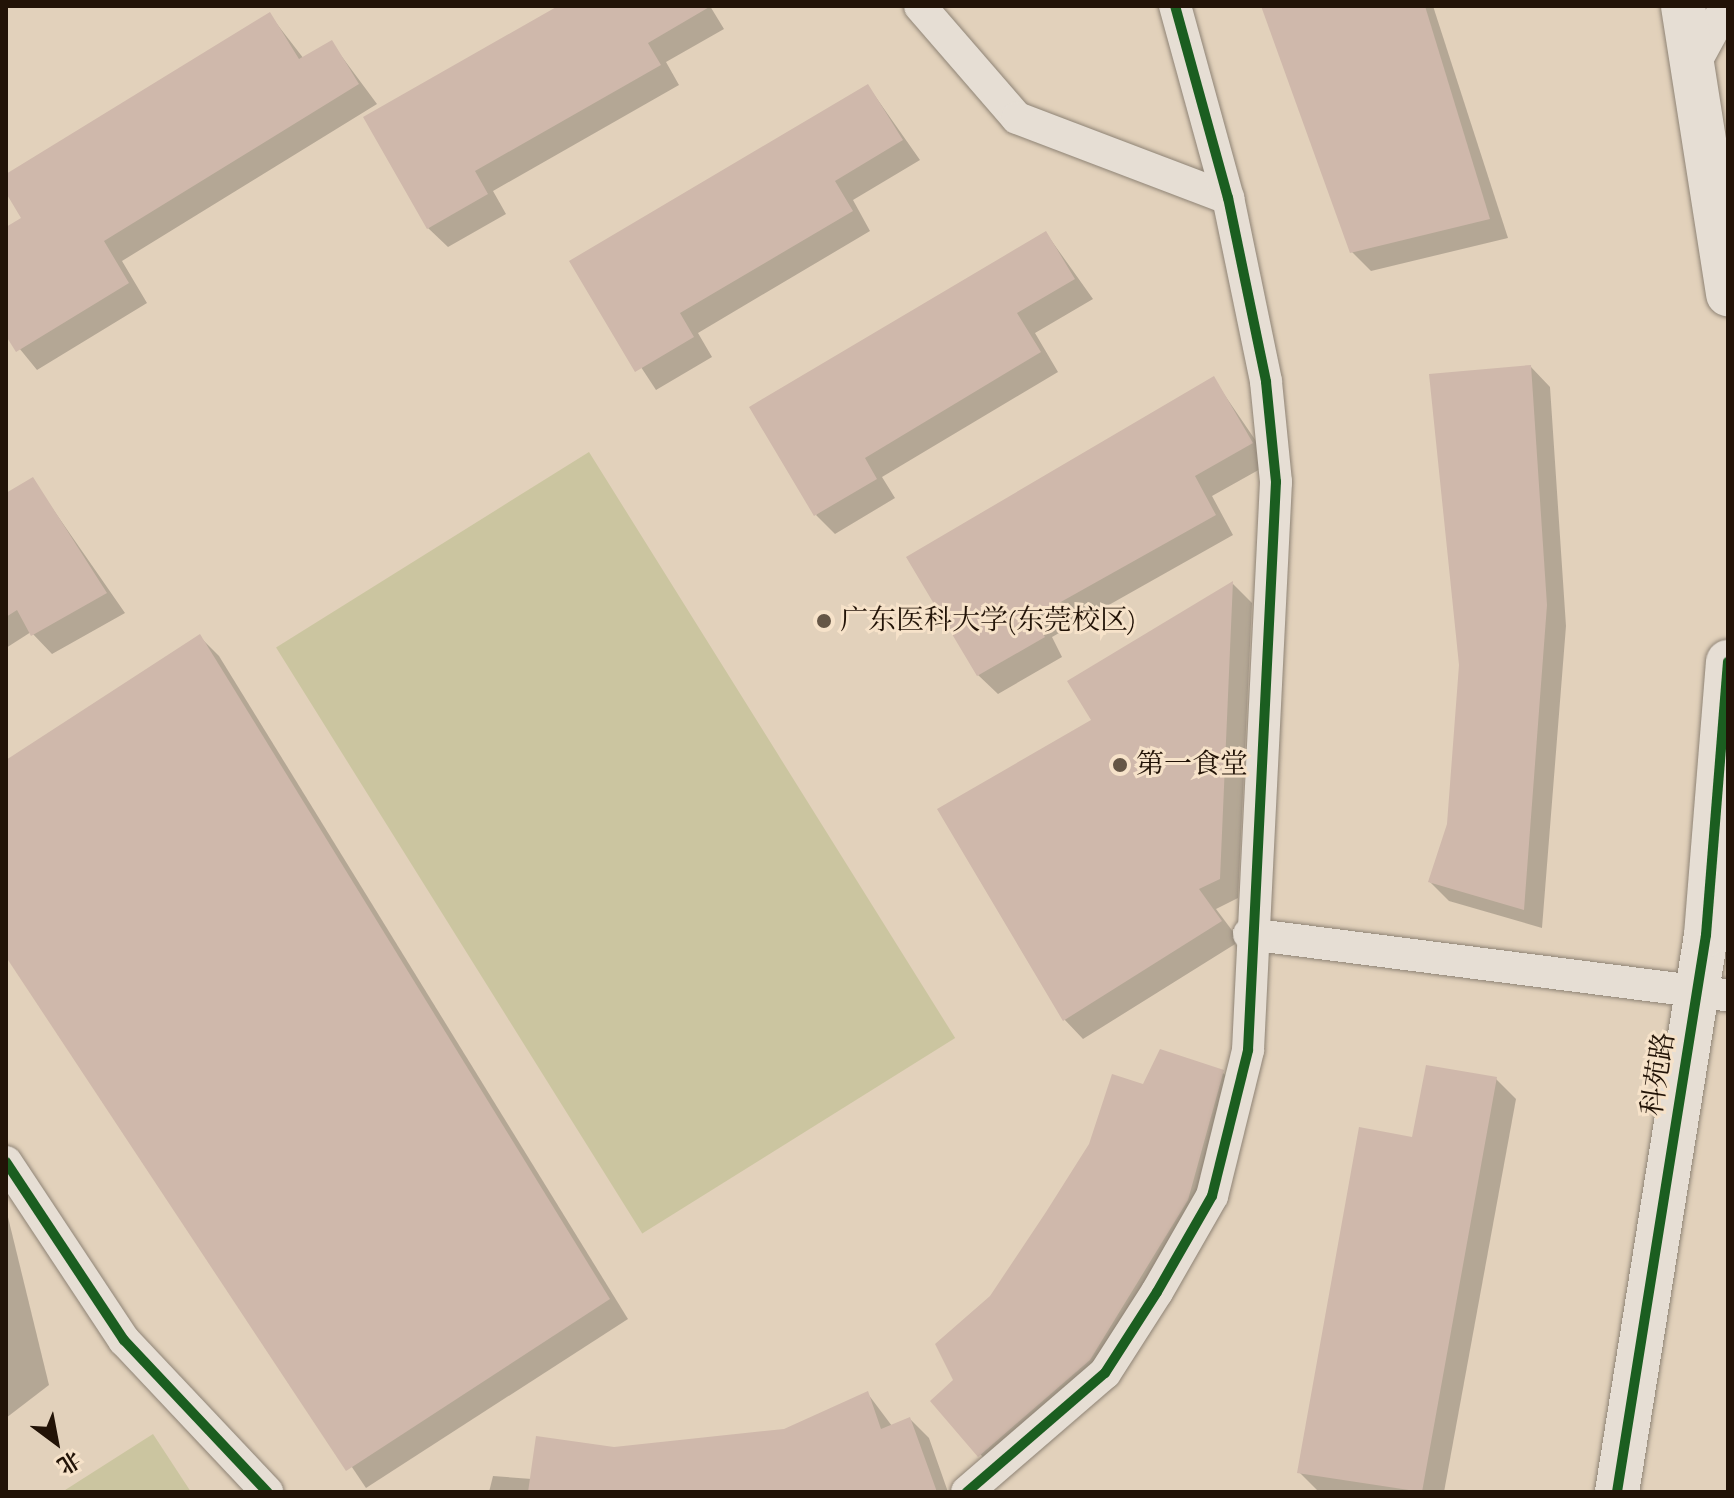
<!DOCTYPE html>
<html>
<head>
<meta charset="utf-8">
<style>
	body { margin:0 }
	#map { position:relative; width:1734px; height:1498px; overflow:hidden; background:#e2d1bb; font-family:"IM FELL Double Pica","Noto Serif SC",serif }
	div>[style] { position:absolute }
	.green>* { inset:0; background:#cbc5a0; transform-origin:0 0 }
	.shadow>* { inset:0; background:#0003 }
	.building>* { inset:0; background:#cfb8ab }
	.roads { filter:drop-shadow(0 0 2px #8e8375) drop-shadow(0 0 2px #8e8375) }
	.street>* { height:32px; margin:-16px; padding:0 16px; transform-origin:16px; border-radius:16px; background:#e6ded4 }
	.secondary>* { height:44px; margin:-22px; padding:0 22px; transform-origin:22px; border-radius:22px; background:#e6ded4 }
	.cycleway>* { height:10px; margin:-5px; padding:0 5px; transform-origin:5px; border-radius:5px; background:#1b5e20 }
	.dots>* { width:22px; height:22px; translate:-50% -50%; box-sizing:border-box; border:4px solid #f6e2c9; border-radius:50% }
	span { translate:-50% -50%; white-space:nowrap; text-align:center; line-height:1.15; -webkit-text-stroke:6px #f6e2c9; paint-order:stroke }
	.poi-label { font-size:28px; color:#221307 }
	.left { translate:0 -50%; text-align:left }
	.street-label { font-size:28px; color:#221307 }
	.frame { position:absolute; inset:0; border:8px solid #221307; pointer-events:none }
	.north { position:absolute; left:16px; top:1402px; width:80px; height:80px; -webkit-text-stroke:6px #f6e2c9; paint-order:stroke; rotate:148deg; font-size:22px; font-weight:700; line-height:32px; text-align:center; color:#221307 }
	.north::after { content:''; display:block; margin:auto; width:28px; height:36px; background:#221307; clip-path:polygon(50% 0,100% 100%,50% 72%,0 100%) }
</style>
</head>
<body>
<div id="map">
	<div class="green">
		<div style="left:589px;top:452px;width:691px;height:369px;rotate:58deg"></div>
		<div style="clip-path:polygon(153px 1434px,191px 1492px,62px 1492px)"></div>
	</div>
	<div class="shadow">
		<div style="clip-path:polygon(562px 6px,710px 6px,724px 29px,666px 62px,679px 85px,493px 191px,506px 214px,448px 247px,428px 228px)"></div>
		<div style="clip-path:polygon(1263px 6px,1433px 6px,1508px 238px,1371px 271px,1351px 251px)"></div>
		<div style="clip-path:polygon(270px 15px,304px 59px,331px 42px,377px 104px,122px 261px,147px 303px,37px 370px,6px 332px,6px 230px,24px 219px,6px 177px)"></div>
		<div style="clip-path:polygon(868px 86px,920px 160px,853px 200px,870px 231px,698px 333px,712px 357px,656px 390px,572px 262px)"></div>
		<div style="clip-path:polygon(1046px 233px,1093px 299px,1035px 333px,1058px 372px,882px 477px,895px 498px,835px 534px,816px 515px)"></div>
		<div style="clip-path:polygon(1531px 367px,1550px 387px,1566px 626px,1542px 928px,1449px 901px,1430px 882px,1449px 824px)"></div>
		<div style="clip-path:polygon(1213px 378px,1271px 463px,1212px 496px,1233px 535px,1052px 637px,1062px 657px,998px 694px,978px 675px)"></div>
		<div style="clip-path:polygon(32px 479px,125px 613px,52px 654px,31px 632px,6px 648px,6px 496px)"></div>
		<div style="clip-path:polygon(1233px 584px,1252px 603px,1238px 898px,1216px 909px,1240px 941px,1083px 1039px,1064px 1019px,1094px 721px,1070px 681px)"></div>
		<div style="clip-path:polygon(200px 637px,219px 656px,628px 1319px,366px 1488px,6px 953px,6px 762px)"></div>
		<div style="clip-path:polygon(1222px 1072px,1242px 1091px,1207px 1219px,1109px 1380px,999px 1475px,933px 1401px,956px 1381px,992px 1298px,1091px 1145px,1144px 1086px)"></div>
		<div style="clip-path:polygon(1496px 1079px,1516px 1099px,1444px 1492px,1318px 1491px,1299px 1472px,1414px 1139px)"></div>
		<div style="clip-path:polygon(6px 1209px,49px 1385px,6px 1418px)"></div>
		<div style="clip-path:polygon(868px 1394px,892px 1426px,910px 1419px,929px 1438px,948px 1492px,489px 1492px,493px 1476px,532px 1479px,613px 1449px,785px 1431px)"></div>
	</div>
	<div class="building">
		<div style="clip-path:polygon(558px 6px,711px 6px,648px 43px,661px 65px,475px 171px,488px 194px,427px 229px,363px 117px)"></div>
		<div style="clip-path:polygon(1261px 6px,1425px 6px,1490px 219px,1350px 253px)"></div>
		<div style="clip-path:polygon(270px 12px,299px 59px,332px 40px,359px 84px,104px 241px,129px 283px,16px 352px,6px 336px,6px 227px,21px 218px,6px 193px,6px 174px)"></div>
		<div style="clip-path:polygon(868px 84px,903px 140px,835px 181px,853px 211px,680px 313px,694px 337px,635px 372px,569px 261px)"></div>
		<div style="clip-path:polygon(1046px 231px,1075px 279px,1017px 313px,1041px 352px,865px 458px,877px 479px,814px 516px,749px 407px)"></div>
		<div style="clip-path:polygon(1531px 365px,1547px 605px,1524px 910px,1428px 882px,1447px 824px,1459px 665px,1429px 374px)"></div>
		<div style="clip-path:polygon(1214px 376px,1253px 443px,1195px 476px,1216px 515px,1034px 617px,1045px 637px,977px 676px,906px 557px)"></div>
		<div style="clip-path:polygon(33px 477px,107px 593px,31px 636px,17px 610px,6px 617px,6px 493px)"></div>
		<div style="clip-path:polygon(1233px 581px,1220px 879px,1199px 889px,1222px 921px,1063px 1021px,937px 809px,1091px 720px,1067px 681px)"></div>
		<div style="clip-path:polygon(200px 634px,610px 1299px,346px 1471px,6px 957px,6px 760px)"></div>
		<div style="clip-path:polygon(1160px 1049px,1224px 1070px,1188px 1200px,1090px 1360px,978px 1457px,930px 1401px,953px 1380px,935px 1344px,990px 1296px,1046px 1212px,1089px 1144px,1112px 1074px,1143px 1084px)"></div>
		<div style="clip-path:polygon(1426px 1065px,1497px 1077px,1422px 1492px,1297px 1473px,1359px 1127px,1412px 1137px)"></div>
		<div style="clip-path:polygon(868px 1391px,881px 1429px,910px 1417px,937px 1492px,528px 1492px,536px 1436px,614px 1447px,784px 1429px)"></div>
	</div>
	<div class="roads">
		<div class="street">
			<div style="left:920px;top:6px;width:148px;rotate:49.1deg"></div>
			<div style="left:1017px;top:118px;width:226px;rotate:20.8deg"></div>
			<div style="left:1695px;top:63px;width:65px;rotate:-61.5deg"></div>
			<div style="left:1249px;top:934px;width:483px;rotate:7.3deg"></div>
			<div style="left:6px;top:1162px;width:214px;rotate:56.5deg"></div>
			<div style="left:124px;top:1340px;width:209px;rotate:46.7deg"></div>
			<div style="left:967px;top:1492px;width:182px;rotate:-40.8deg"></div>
			<div style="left:1105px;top:1373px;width:96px;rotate:-57.3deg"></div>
			<div style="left:1157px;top:1292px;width:111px;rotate:-60.2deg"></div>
			<div style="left:1212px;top:1196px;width:150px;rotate:-76.1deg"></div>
			<div style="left:1248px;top:1050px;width:569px;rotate:-87.18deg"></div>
			<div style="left:1276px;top:482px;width:101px;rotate:-95.7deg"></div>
			<div style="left:1266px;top:381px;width:187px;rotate:-101.7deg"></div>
			<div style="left:1228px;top:198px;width:199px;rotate:-105.4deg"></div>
		</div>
		<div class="secondary">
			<div style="left:1683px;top:6px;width:292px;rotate:81.1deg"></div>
			<div style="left:1617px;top:1492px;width:564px;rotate:-80.92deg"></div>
			<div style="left:1706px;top:935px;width:274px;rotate:-85.4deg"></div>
		</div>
	</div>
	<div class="cycleway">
		<div style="left:6px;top:1162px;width:214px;rotate:56.5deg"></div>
		<div style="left:124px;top:1340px;width:209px;rotate:46.7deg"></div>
		<div style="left:967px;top:1492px;width:182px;rotate:-40.8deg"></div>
		<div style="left:1105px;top:1373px;width:96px;rotate:-57.3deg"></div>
		<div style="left:1157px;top:1292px;width:111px;rotate:-60.2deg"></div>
		<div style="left:1212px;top:1196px;width:150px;rotate:-76.1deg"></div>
		<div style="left:1248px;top:1050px;width:569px;rotate:-87.18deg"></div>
		<div style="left:1276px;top:482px;width:101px;rotate:-95.7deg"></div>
		<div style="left:1266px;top:381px;width:187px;rotate:-101.7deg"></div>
		<div style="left:1228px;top:198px;width:199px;rotate:-105.4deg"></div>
		<div style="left:1617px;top:1492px;width:564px;rotate:-80.92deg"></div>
		<div style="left:1706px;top:935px;width:274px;rotate:-85.4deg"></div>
	</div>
	<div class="dots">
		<div style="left:824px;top:621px;background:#655646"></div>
		<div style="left:1120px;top:765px;background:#655646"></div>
	</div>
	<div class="poi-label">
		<span class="left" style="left:840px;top:621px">广东医科大学(东莞校区)</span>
		<span class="left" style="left:1136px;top:765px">第一食堂</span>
	</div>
	<div class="street-label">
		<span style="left:1659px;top:1074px;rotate:-81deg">科苑路</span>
	</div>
	<div class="frame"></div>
	<div class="north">北</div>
</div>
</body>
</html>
